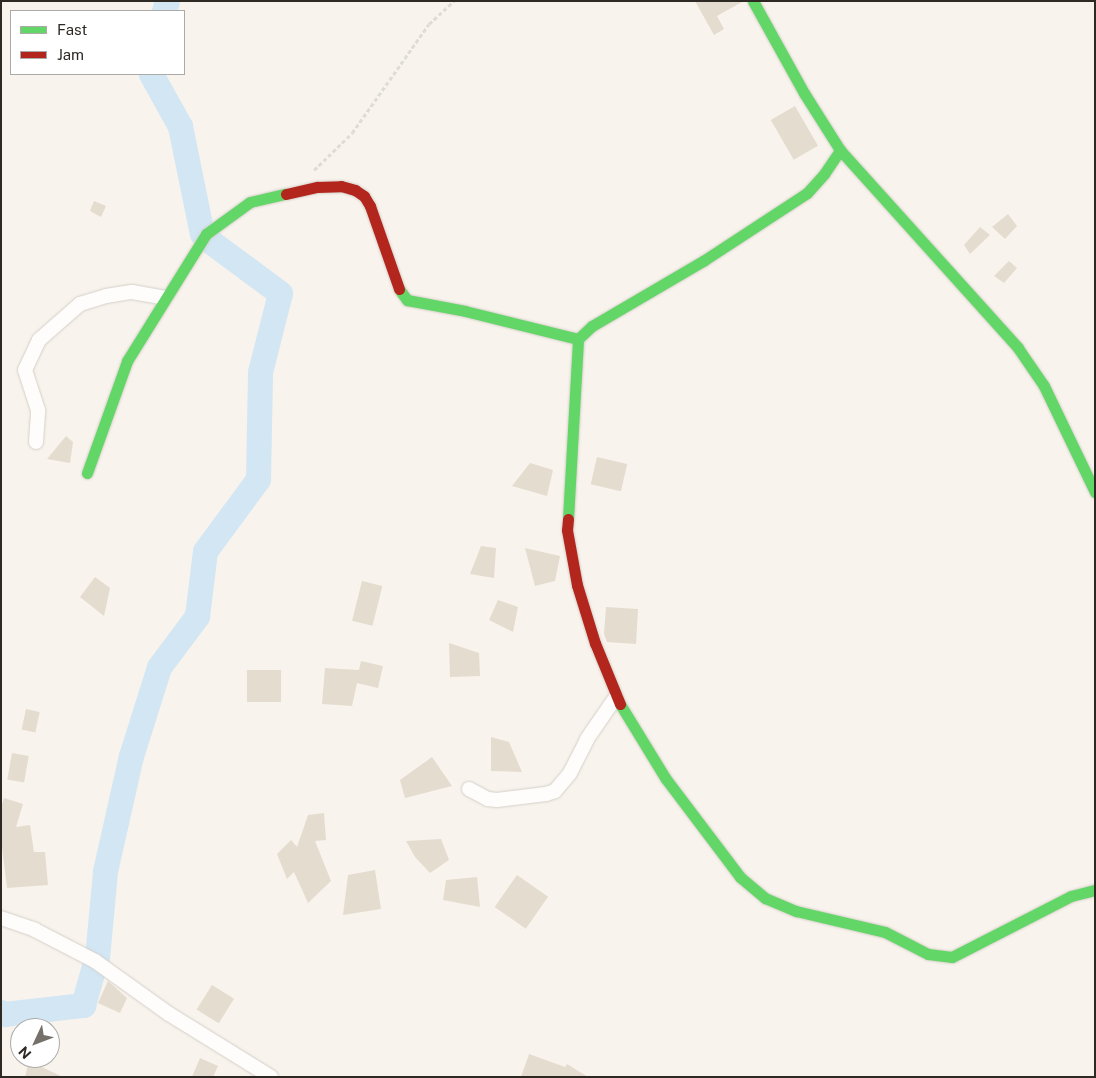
<!DOCTYPE html>
<html>
<head>
<meta charset="utf-8">
<style>
	body { margin:0 }
	#map { position:relative; width:1096px; height:1078px; overflow:hidden; background:#f8f3ec; font-family:"Public Sans",sans-serif }
	div>[style] { position:absolute }
	.river>* { height:25px; margin:-12.5px; padding:0 12.5px; transform-origin:12.5px; border-radius:12.5px; background:#d2e6f4 }
	.building>* { inset:0; background:#e5dcd0; transform-origin:0 0 }
	.path>* { height:2.5px; margin-top:-1.25px; transform-origin:0; background:repeating-linear-gradient(90deg,#dedcd9 0 4px,transparent 0 6.5px) }
	.roads { filter:drop-shadow(0 0 1px #d4d0c9) drop-shadow(0 0 1px #d4d0c9) }
	.street>* { height:14px; margin:-7px; padding:0 7px; transform-origin:7px; border-radius:7px; background:#fefdfc }
	.fast>* { height:11px; margin:-5.5px; padding:0 5.5px; transform-origin:5.5px; border-radius:5.5px; background:#63d668 }
	.jam>* { height:11px; margin:-5.5px; padding:0 5.5px; transform-origin:5.5px; border-radius:5.5px; background:#b3261e }
	span { translate:-50% -50%; white-space:nowrap; text-align:center; line-height:1.15; -webkit-text-stroke:5px #fff; paint-order:stroke }
	.frame { position:absolute; inset:0; border:2px solid #2e2a23; pointer-events:none }
	.legend { position:absolute; left:10px; top:10px; width:175px; height:65px; box-sizing:border-box; background:#fff; border:1px solid #abaaa7; margin:0; padding:6px 9px; list-style:none; font-size:15px; color:#2e2a23 }
	.legend li { display:flex; align-items:center; gap:10px; height:25px }
	.legend b { width:25px; border:1px solid #abaaa7 }
	.north { position:absolute; left:10px; top:1018px; width:50px; height:50px; box-sizing:border-box; background:#fff; border:1px solid #abaaa7; border-radius:50%; rotate:227deg; font-size:14px; font-weight:700; line-height:20px; text-align:center; color:#2e2a23 }
	.north::after { content:''; display:block; margin:auto; width:18px; height:22px; background:#757069; clip-path:polygon(50% 0,100% 100%,50% 72%,0 100%) }
</style>
</head>
<body>
<div id="map">
	<div class="river">
		<div style="left:164px;top:11px;width:10px;rotate:-73deg"></div>
		<div style="left:151px;top:74px;width:60px;rotate:60.9deg"></div>
		<div style="left:180px;top:126px;width:110px;rotate:78.5deg"></div>
		<div style="left:97px;top:958px;width:87px;rotate:-84.7deg"></div>
		<div style="left:105px;top:871px;width:118px;rotate:-77.3deg"></div>
		<div style="left:131px;top:756px;width:93px;rotate:-72.5deg"></div>
		<div style="left:159px;top:667px;width:64px;rotate:-53.3deg"></div>
		<div style="left:197px;top:616px;width:65px;rotate:-83deg"></div>
		<div style="left:205px;top:551px;width:89px;rotate:-53.6deg"></div>
		<div style="left:258px;top:479px;width:107px;rotate:-88.9deg"></div>
		<div style="left:260px;top:372px;width:81px;rotate:-75.8deg"></div>
		<div style="left:280px;top:293px;width:91px;rotate:-143.5deg"></div>
		<div style="left:1px;top:1012px;width:4px;rotate:34deg"></div>
		<div style="left:4px;top:1014px;width:80px;rotate:-6.5deg"></div>
		<div style="left:83px;top:1005px;width:41px;rotate:-74.2deg"></div>
	</div>
	<div class="building">
		<div style="clip-path:polygon(695px 1px,742px 1px,742px 2px,717px 16px,724px 29px,714px 35px)"></div>
		<div style="left:795px;top:106px;width:46px;height:28px;rotate:60deg"></div>
		<div style="clip-path:polygon(94px 201px,106px 206px,101px 217px,90px 211px)"></div>
		<div style="clip-path:polygon(1008px 214px,1017px 226px,1005px 239px,992px 227px)"></div>
		<div style="clip-path:polygon(980px 227px,990px 235px,970px 254px,964px 245px)"></div>
		<div style="clip-path:polygon(1009px 261px,1017px 268px,1004px 283px,994px 276px)"></div>
		<div style="clip-path:polygon(66px 436px,73px 442px,70px 463px,47px 459px)"></div>
		<div style="left:597px;top:457px;width:31px;height:28px;rotate:13deg"></div>
		<div style="clip-path:polygon(530px 463px,553px 470px,547px 496px,512px 486px)"></div>
		<div style="clip-path:polygon(481px 546px,496px 548px,494px 578px,470px 574px)"></div>
		<div style="clip-path:polygon(525px 548px,560px 556px,555px 581px,535px 586px)"></div>
		<div style="clip-path:polygon(95px 577px,110px 588px,104px 616px,80px 597px)"></div>
		<div style="left:362px;top:581px;width:21px;height:41px;rotate:14deg"></div>
		<div style="clip-path:polygon(498px 600px,518px 607px,513px 632px,489px 620px)"></div>
		<div style="clip-path:polygon(606px 607px,638px 609px,636px 644px,607px 642px,604px 634px)"></div>
		<div style="clip-path:polygon(449px 643px,479px 653px,480px 676px,450px 677px)"></div>
		<div style="clip-path:polygon(361px 661px,383px 666px,378px 688px,357px 683px,352px 706px,322px 704px,325px 668px,359px 670px)"></div>
		<div style="left:247px;top:670px;width:34px;height:32px"></div>
		<div style="left:26px;top:709px;width:14px;height:21px;rotate:12deg"></div>
		<div style="clip-path:polygon(491px 737px,509px 742px,522px 772px,491px 771px)"></div>
		<div style="left:12px;top:753px;width:17px;height:27px;rotate:10deg"></div>
		<div style="clip-path:polygon(432px 757px,452px 786px,405px 798px,400px 780px)"></div>
		<div style="clip-path:polygon(4px 798px,23px 804px,16px 827px,30px 825px,34px 852px,45px 852px,48px 885px,7px 888px,1px 839px,1px 808px)"></div>
		<div style="clip-path:polygon(324px 813px,326px 840px,315px 841px,331px 881px,308px 903px,294px 872px,287px 879px,277px 854px,291px 840px,297px 847px,308px 815px)"></div>
		<div style="clip-path:polygon(441px 839px,449px 860px,430px 873px,415px 857px,406px 841px)"></div>
		<div style="clip-path:polygon(375px 870px,381px 909px,343px 915px,348px 875px)"></div>
		<div style="left:517px;top:875px;width:38px;height:39px;rotate:35deg"></div>
		<div style="clip-path:polygon(477px 877px,480px 907px,443px 900px,446px 880px)"></div>
		<div style="clip-path:polygon(108px 981px,127px 998px,120px 1013px,98px 1003px)"></div>
		<div style="left:212px;top:985px;width:26px;height:29px;rotate:32deg"></div>
		<div style="clip-path:polygon(529px 1054px,565px 1067px,567px 1064px,588px 1077px,521px 1077px)"></div>
		<div style="clip-path:polygon(200px 1058px,218px 1066px,213px 1077px,192px 1077px)"></div>
		<div style="clip-path:polygon(29px 1061px,63px 1077px,25px 1077px)"></div>
	</div>
	<div class="path">
		<div style="left:314px;top:170px;width:53px;rotate:-44.2deg"></div>
		<div style="left:352px;top:133px;width:133px;rotate:-54.8deg"></div>
		<div style="left:429px;top:24px;width:34px;rotate:-43deg"></div>
	</div>
	<div class="roads">
		<div class="street">
			<div style="left:36px;top:442px;width:32px;rotate:-86deg"></div>
			<div style="left:38px;top:410px;width:42px;rotate:-108deg"></div>
			<div style="left:25px;top:370px;width:33px;rotate:-65deg"></div>
			<div style="left:39px;top:340px;width:55px;rotate:-41.3deg"></div>
			<div style="left:80px;top:304px;width:27px;rotate:-17deg"></div>
			<div style="left:106px;top:296px;width:26px;rotate:-9deg"></div>
			<div style="left:132px;top:292px;width:34px;rotate:10deg"></div>
			<div style="left:469px;top:789px;width:21px;rotate:28deg"></div>
			<div style="left:488px;top:799px;width:9px;rotate:6deg"></div>
			<div style="left:497px;top:800px;width:49px;rotate:-7deg"></div>
			<div style="left:546px;top:794px;width:9px;rotate:-18deg"></div>
			<div style="left:555px;top:791px;width:23px;rotate:-50deg"></div>
			<div style="left:570px;top:773px;width:38px;rotate:-63deg"></div>
			<div style="left:587px;top:739px;width:51px;rotate:-55.4deg"></div>
			<div style="left:1px;top:918px;width:36px;rotate:19deg"></div>
			<div style="left:35px;top:930px;width:68px;rotate:27.3deg"></div>
			<div style="left:95px;top:961px;width:91px;rotate:35.6deg"></div>
			<div style="left:169px;top:1014px;width:120px;rotate:31.7deg"></div>
		</div>
		<div class="fast">
			<div style="left:753px;top:1px;width:105px;rotate:61deg"></div>
			<div style="left:804px;top:93px;width:67px;rotate:57.7deg"></div>
			<div style="left:840px;top:150px;width:266px;rotate:48deg"></div>
			<div style="left:1018px;top:348px;width:46px;rotate:55.6deg"></div>
			<div style="left:1044px;top:386px;width:118px;rotate:64.3deg"></div>
			<div style="left:399px;top:289px;width:14px;rotate:54deg"></div>
			<div style="left:407px;top:300px;width:59px;rotate:10.7deg"></div>
			<div style="left:465px;top:311px;width:116px;rotate:13.9deg"></div>
			<div style="left:87px;top:473px;width:119px;rotate:-70.3deg"></div>
			<div style="left:127px;top:361px;width:150px;rotate:-58.1deg"></div>
			<div style="left:206px;top:234px;width:54px;rotate:-36deg"></div>
			<div style="left:250px;top:202px;width:37px;rotate:-13deg"></div>
			<div style="left:568px;top:519px;width:180px;rotate:-86.8deg"></div>
			<div style="left:578px;top:339px;width:19px;rotate:-43deg"></div>
			<div style="left:592px;top:326px;width:129px;rotate:-30.4deg"></div>
			<div style="left:703px;top:261px;width:124px;rotate:-33.2deg"></div>
			<div style="left:807px;top:193px;width:25px;rotate:-48deg"></div>
			<div style="left:824px;top:174px;width:29px;rotate:-56deg"></div>
			<div style="left:620px;top:704px;width:88px;rotate:58.5deg"></div>
			<div style="left:666px;top:779px;width:123px;rotate:52.9deg"></div>
			<div style="left:740px;top:877px;width:33px;rotate:40deg"></div>
			<div style="left:765px;top:898px;width:34px;rotate:23deg"></div>
			<div style="left:796px;top:911px;width:91px;rotate:13.3deg"></div>
			<div style="left:885px;top:932px;width:48px;rotate:27.1deg"></div>
			<div style="left:928px;top:954px;width:24px;rotate:7deg"></div>
			<div style="left:952px;top:957px;width:134px;rotate:-27.1deg"></div>
			<div style="left:1071px;top:896px;width:25px;rotate:-14deg"></div>
		</div>
		<div class="jam">
			<div style="left:286px;top:194px;width:32px;rotate:-13deg"></div>
			<div style="left:317px;top:187px;width:24px;rotate:-2deg"></div>
			<div style="left:341px;top:186px;width:15px;rotate:16deg"></div>
			<div style="left:355px;top:190px;width:11px;rotate:34deg"></div>
			<div style="left:364px;top:196px;width:12px;rotate:59deg"></div>
			<div style="left:370px;top:206px;width:88px;rotate:70.7deg"></div>
			<div style="left:568px;top:519px;width:11px;rotate:95deg"></div>
			<div style="left:567px;top:530px;width:56px;rotate:79.7deg"></div>
			<div style="left:577px;top:585px;width:61px;rotate:72.8deg"></div>
			<div style="left:595px;top:643px;width:66px;rotate:67.7deg"></div>
		</div>
	</div>
	<div class="frame"></div>
	<ul class="legend">
	<li><b style="height:6px;background:#63d668"></b>Fast</li>
	<li><b style="height:6px;background:#b3261e"></b>Jam</li>
	</ul>
	<div class="north">N</div>
</div>
</body>
</html>
